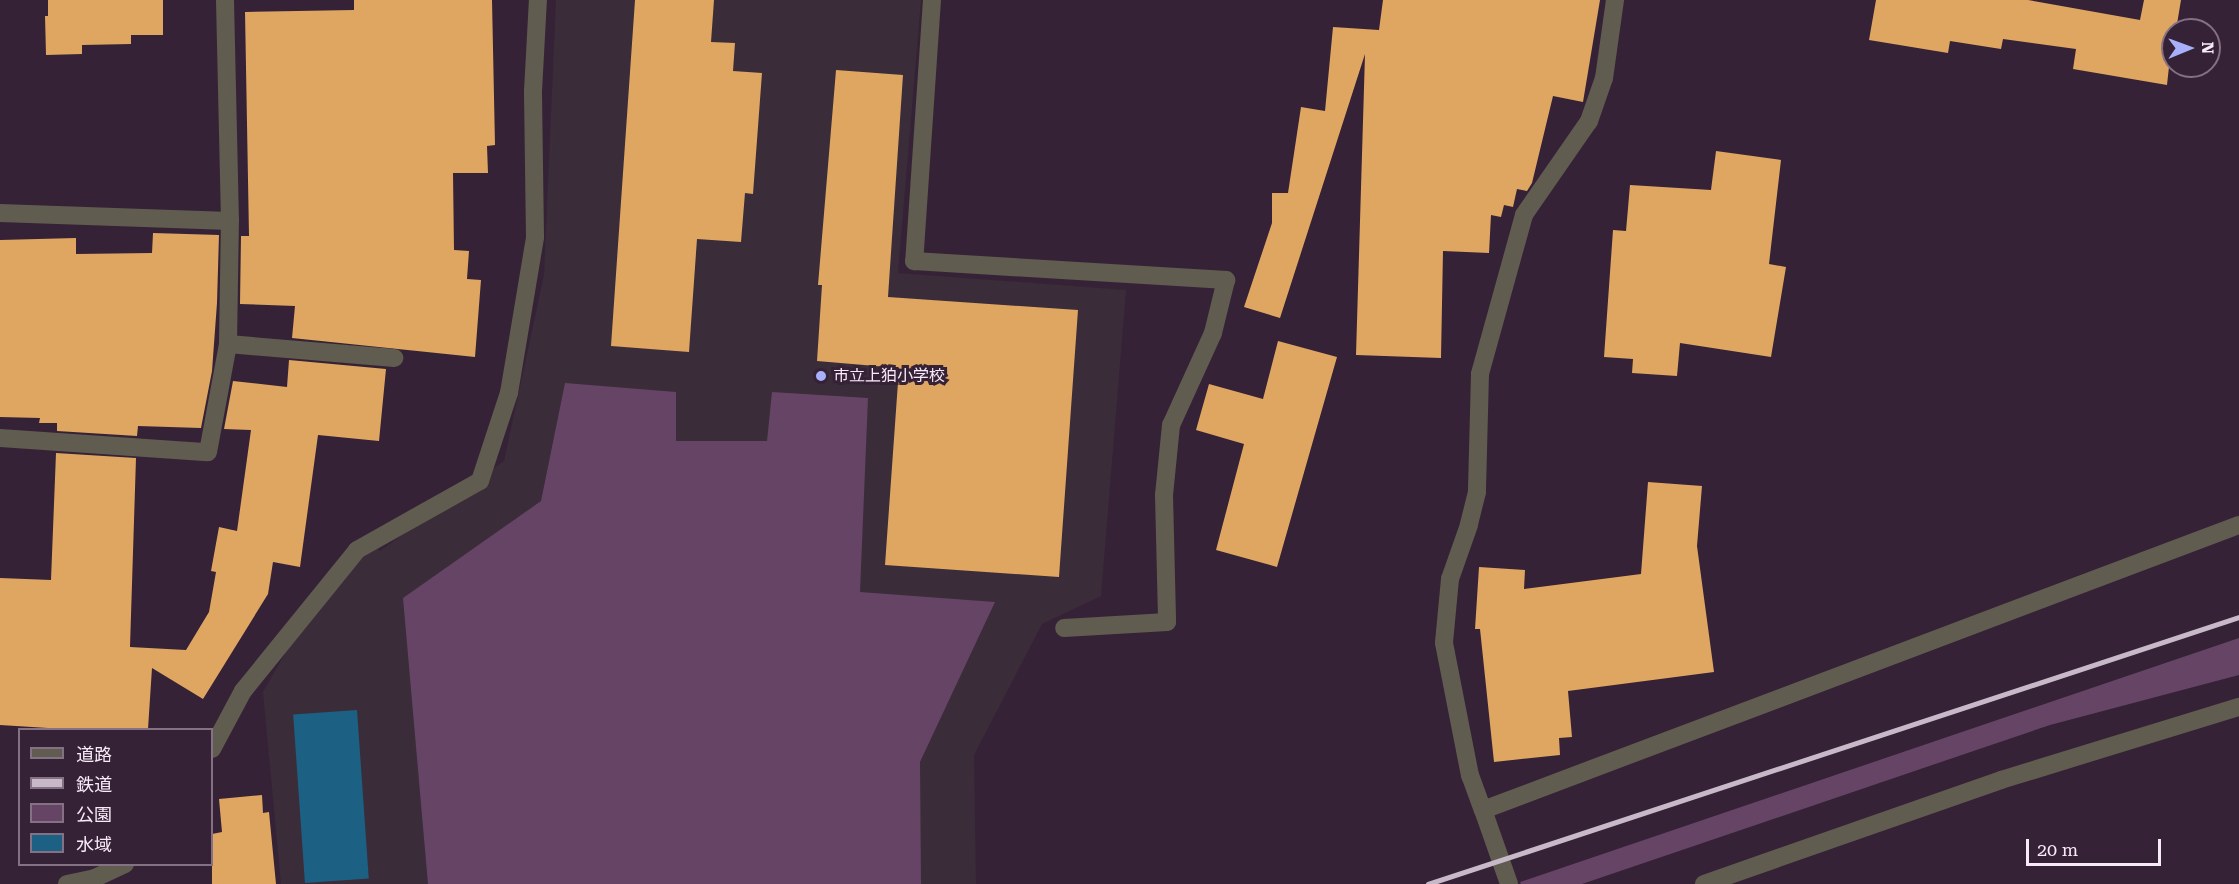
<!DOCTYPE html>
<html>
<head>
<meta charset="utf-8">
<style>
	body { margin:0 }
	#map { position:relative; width:2239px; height:884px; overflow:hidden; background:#362236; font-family:"Roboto Serif","Noto Sans JP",serif }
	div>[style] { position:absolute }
	.education>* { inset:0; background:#3b2c39 }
	.green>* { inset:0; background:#654466 }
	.water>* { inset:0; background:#1c6084; transform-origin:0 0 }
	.building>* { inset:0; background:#dea661 }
	.lane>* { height:18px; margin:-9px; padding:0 9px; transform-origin:9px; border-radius:9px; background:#615c50 }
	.street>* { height:18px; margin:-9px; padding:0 9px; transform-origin:9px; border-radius:9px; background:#615c50 }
	.rail>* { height:4.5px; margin:-2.25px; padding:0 2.25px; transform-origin:2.25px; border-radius:2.25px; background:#c8b9c8 }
	.dots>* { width:16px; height:16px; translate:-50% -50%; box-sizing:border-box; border:3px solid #362236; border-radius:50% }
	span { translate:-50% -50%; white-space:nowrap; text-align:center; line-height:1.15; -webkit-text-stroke:6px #362236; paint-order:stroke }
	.poi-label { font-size:16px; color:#f8ebf8 }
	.left { translate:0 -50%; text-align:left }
	.legend { position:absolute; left:18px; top:728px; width:195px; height:138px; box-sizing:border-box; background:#362236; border:2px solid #847284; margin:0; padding:8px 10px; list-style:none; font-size:18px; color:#f8ebf8 }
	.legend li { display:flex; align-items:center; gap:12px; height:30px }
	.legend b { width:30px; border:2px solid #847284 }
	.north { position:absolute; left:2161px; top:18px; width:60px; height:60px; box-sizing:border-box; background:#362236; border:2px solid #847284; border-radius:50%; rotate:89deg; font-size:16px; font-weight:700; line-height:24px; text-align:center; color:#f8ebf8 }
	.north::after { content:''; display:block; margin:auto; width:21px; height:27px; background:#a8b0fc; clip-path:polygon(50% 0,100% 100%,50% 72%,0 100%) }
	.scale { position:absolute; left:2026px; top:839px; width:135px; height:27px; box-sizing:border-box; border:3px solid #f8ebf8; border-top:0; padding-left:8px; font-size:18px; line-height:21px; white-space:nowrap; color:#f8ebf8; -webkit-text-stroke:4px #362236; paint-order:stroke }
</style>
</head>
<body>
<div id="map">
	<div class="education">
		<div style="clip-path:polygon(556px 0,921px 0,898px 273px,1126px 290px,1101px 596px,1042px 624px,974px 755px,976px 884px,281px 884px,263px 692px,291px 643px,338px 577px,375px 546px,380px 551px,504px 461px,544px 275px)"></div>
	</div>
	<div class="green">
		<div style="clip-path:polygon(565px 383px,676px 392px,676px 441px,767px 441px,772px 392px,868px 398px,860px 592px,995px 602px,920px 762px,921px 884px,428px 884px,403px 598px,541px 501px)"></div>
		<div style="clip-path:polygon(2239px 638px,2239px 675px,2050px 725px,1582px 884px,1521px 884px,1520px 882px)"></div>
	</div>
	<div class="water">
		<div style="left:357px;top:710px;width:169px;height:64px;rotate:86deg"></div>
	</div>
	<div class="building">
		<div style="clip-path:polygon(48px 0,163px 0,163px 35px,131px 35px,131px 44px,82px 45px,82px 54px,46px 55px,45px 16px,48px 16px)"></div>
		<div style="clip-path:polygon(354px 0,492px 0,495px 145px,487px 146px,488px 173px,453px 173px,454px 250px,469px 251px,467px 279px,481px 280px,475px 357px,292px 338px,295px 306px,240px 304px,241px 236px,249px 236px,245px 12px,354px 10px)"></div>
		<div style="clip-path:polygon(635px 0,714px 0,711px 42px,735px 43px,733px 71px,762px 73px,753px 194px,745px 193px,741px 242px,697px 239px,689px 352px,611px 346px)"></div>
		<div style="clip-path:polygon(1383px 0,1600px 0,1583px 102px,1553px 96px,1532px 183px,1527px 191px,1517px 189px,1513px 207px,1504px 205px,1501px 217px,1491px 215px,1489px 253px,1443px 251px,1441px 358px,1356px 355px,1365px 54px,1280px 318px,1244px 307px,1272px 223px,1272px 193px,1288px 193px,1301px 107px,1325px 111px,1333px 27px,1379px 30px)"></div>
		<div style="clip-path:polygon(1876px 0,2028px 0,2140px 20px,2144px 0,2181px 0,2176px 30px,2173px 30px,2167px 85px,2073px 69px,2076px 49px,2003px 39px,2001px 49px,1950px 41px,1948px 53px,1869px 40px)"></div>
		<div style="clip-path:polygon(836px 70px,903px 75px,888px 297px,1078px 310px,1059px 577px,885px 565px,899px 368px,817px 361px,822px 285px,818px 285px)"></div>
		<div style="clip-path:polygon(1716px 151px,1781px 160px,1769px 264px,1786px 267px,1771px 357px,1680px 343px,1677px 376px,1632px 373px,1633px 359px,1604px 357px,1613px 230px,1626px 231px,1630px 185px,1711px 190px)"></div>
		<div style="clip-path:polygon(153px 233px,219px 235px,217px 303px,212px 371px,201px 428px,138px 426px,137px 436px,57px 431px,57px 423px,39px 423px,40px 418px,0 417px,0 240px,76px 238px,76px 254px,152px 253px)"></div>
		<div style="clip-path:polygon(1278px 341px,1337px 357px,1277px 567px,1216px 550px,1244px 444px,1196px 430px,1209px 384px,1263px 399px)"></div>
		<div style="clip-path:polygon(289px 360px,386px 369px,379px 441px,318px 435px,300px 567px,273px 562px,268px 594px,203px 699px,152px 668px,148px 729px,64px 729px,0 725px,0 578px,51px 580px,56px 453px,136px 458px,130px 647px,186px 650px,209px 612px,216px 572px,211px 571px,219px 527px,237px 531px,251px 430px,224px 429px,233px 381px,287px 387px)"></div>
		<div style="clip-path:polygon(1648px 482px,1702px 486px,1697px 546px,1714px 672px,1568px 691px,1572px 737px,1559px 738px,1560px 755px,1494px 762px,1480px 629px,1475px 629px,1479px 567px,1525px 570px,1524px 589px,1641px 574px)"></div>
		<div style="clip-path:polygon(262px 795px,263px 813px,269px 812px,276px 884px,212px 884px,212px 834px,222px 832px,219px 799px)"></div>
	</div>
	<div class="lane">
		<div style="left:228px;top:344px;width:167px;rotate:4.8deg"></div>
		<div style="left:1483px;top:810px;width:78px;rotate:70.6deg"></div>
	</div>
	<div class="street">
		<div style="left:932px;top:0;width:262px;rotate:93.9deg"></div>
		<div style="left:914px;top:261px;width:313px;rotate:3.5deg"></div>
		<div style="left:1226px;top:280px;width:55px;rotate:103.8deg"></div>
		<div style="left:1213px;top:333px;width:101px;rotate:114.5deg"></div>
		<div style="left:1171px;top:425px;width:70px;rotate:95.7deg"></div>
		<div style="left:1164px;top:495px;width:127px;rotate:88.6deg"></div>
		<div style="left:1167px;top:622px;width:103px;rotate:176.7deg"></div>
		<div style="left:1615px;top:0;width:79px;rotate:98deg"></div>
		<div style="left:1604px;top:78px;width:46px;rotate:109.2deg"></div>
		<div style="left:1589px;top:121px;width:114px;rotate:124.7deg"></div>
		<div style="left:1524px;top:215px;width:165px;rotate:105.5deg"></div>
		<div style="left:1480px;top:374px;width:118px;rotate:91.5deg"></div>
		<div style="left:1477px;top:492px;width:34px;rotate:104deg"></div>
		<div style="left:1469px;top:525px;width:57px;rotate:109.4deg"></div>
		<div style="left:1450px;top:579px;width:64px;rotate:95.4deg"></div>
		<div style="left:1444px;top:643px;width:135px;rotate:78.9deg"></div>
		<div style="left:1470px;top:775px;width:37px;rotate:70deg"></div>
		<div style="left:1483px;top:810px;width:808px;rotate:-20.66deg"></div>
		<div style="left:0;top:213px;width:230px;rotate:2deg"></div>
		<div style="left:0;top:438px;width:208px;rotate:3.9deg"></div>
		<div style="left:208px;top:452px;width:110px;rotate:-79.5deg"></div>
		<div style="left:228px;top:344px;width:123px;rotate:-89.1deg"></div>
		<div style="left:230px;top:221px;width:221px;rotate:-91.3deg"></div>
		<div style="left:212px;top:749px;width:66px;rotate:-61.9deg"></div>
		<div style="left:243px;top:691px;width:181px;rotate:-51deg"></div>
		<div style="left:357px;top:550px;width:141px;rotate:-29.3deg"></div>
		<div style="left:480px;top:481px;width:93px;rotate:-71.8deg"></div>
		<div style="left:509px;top:393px;width:158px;rotate:-80.5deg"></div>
		<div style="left:535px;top:237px;width:146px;rotate:-90.8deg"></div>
		<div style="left:533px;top:91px;width:91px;rotate:-86.9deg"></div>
		<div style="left:67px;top:884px;width:29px;rotate:-12deg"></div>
		<div style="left:95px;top:878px;width:33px;rotate:-25deg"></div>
		<div style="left:1704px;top:884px;width:315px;rotate:-19.3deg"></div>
		<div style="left:2001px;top:780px;width:249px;rotate:-17.1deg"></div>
	</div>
	<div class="rail">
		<div style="left:1428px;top:884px;width:854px;rotate:-18.22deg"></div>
	</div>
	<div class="dots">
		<div style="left:821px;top:376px;background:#a8b0fc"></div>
	</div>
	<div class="poi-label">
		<span class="left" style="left:833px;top:376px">市立上狛小学校</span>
	</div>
	<ul class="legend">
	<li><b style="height:8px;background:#615c50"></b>道路</li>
	<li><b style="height:8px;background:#c8b9c8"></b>鉄道</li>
	<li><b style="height:16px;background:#654466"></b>公園</li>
	<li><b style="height:16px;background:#1c6084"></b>水域</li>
	</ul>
	<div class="north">N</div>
	<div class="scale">20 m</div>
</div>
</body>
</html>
